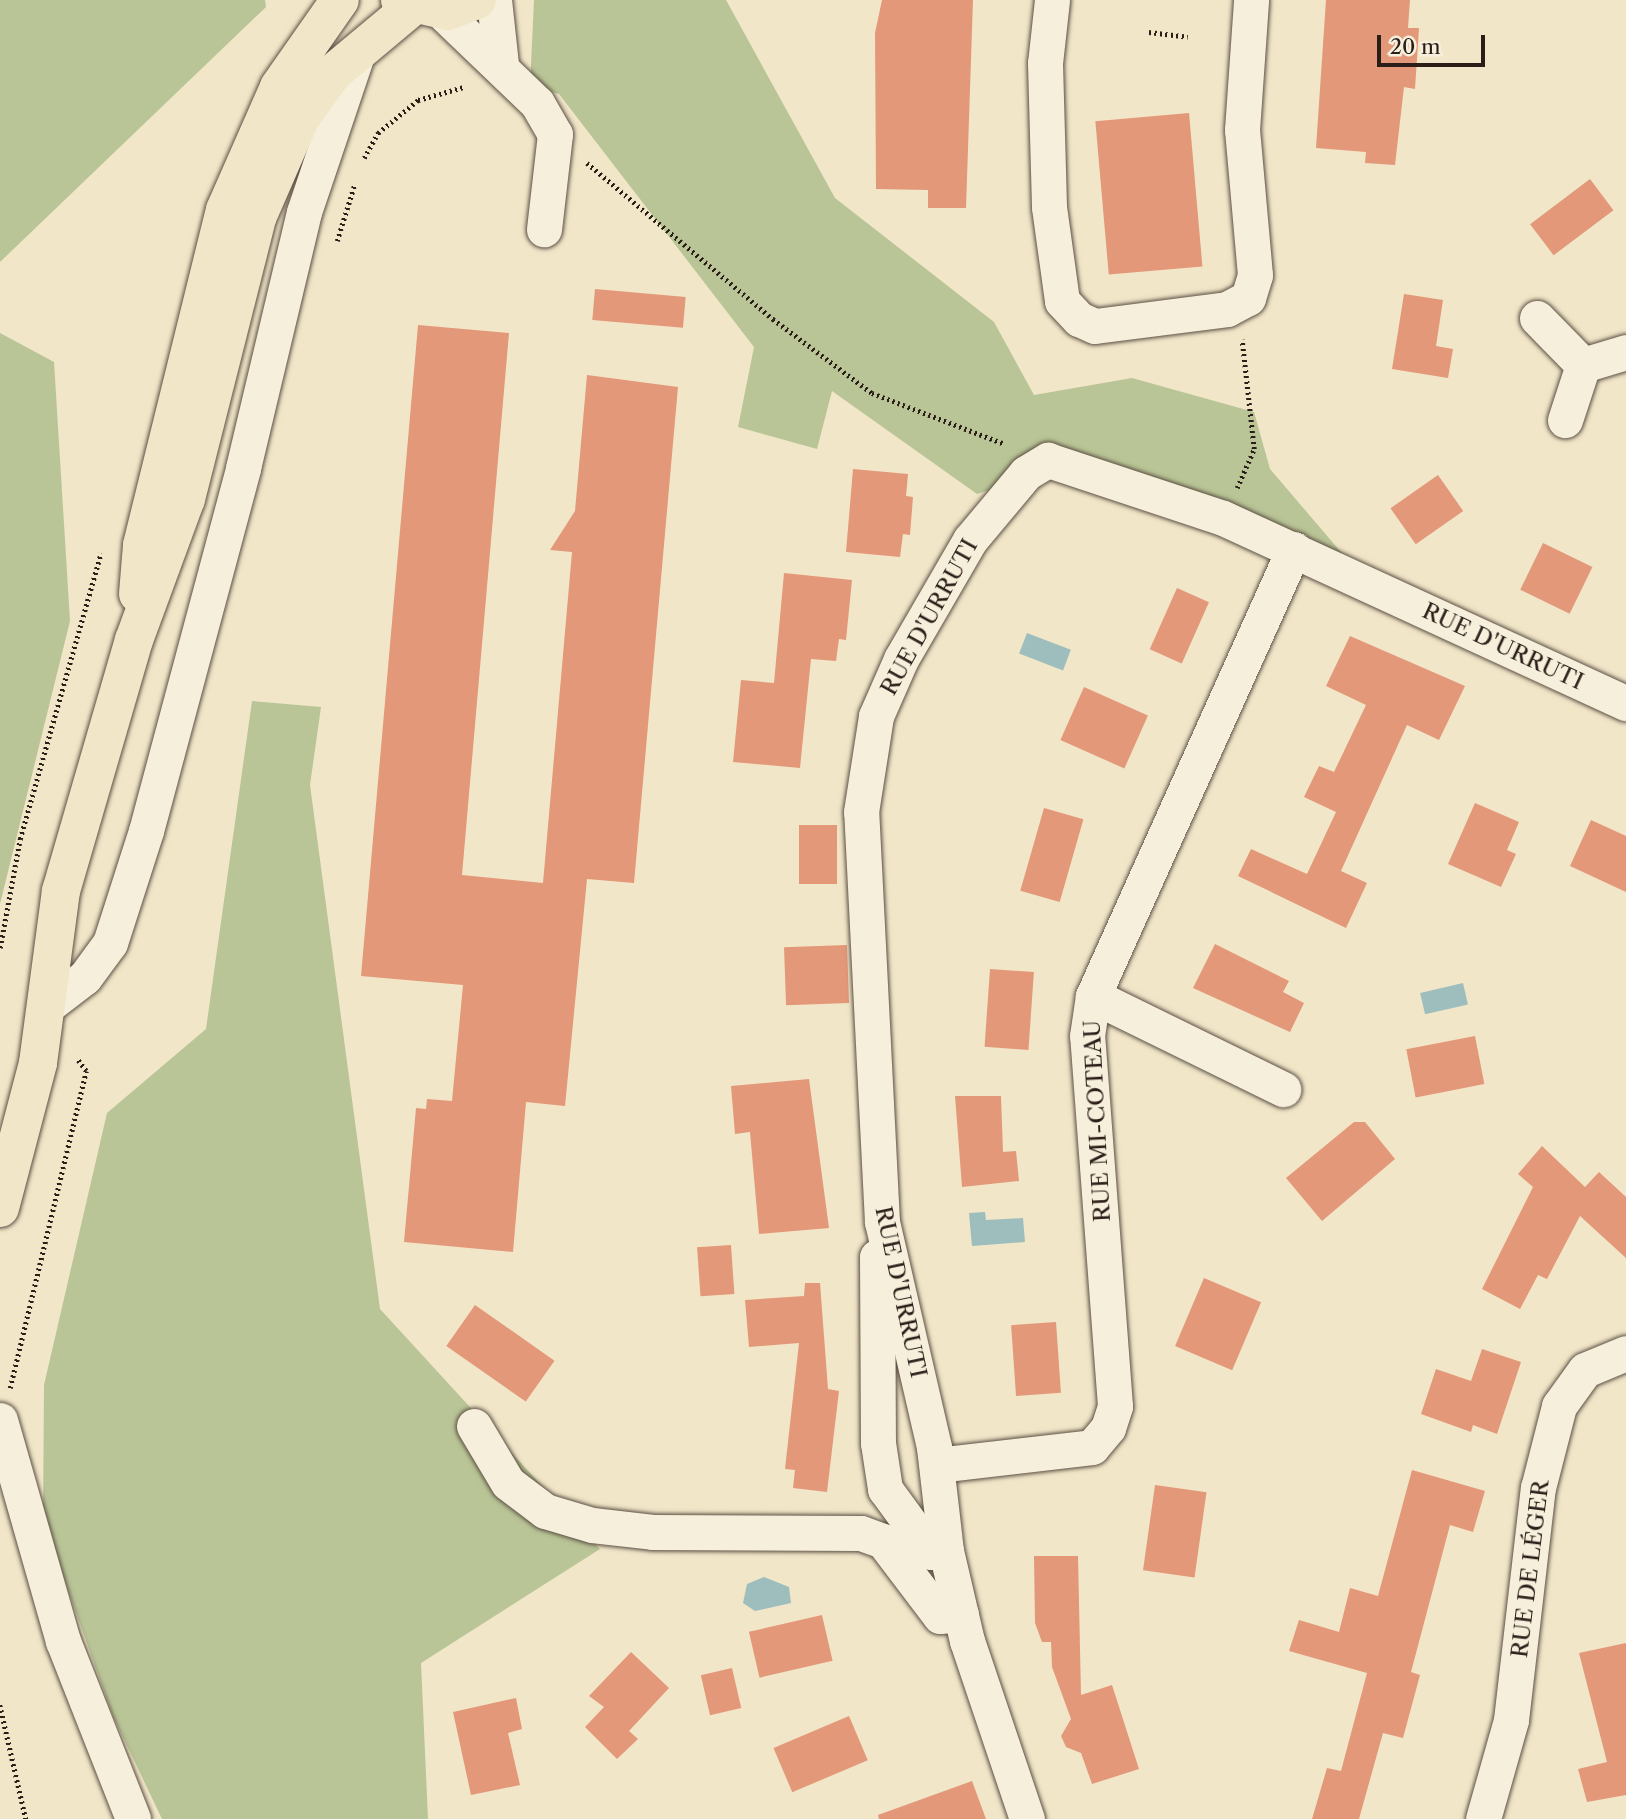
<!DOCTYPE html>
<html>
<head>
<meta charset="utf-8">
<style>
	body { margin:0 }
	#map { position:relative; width:1626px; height:1819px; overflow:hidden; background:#f1e6c8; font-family:"Libre Caslon Text",serif }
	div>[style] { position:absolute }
	.green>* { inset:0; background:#b9c596 }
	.water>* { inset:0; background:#9dbebd; transform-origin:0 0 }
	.building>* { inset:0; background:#e39879; transform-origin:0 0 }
	.path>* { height:4.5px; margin-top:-2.25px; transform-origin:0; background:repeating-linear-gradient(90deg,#2b1d18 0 2px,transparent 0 5.5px) }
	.roads { filter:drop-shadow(0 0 2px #5c4f44) drop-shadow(0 0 2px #5c4f44) }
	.minor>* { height:35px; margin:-17.5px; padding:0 17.5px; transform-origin:17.5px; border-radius:17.5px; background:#f6efdb }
	.major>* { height:38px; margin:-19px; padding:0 19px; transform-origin:19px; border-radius:19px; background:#f1e6c8 }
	span { translate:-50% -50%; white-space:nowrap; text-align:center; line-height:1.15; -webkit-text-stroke:6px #f6efdb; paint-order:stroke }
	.street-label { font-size:23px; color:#2b1d18 }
	.scale { position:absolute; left:1377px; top:35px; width:108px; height:32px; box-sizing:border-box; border:4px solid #2b1d18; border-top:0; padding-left:9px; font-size:21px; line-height:24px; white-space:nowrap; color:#2b1d18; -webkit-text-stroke:5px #f6efdb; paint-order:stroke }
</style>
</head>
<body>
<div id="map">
	<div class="green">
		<div style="clip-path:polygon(0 0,265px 0,266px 7px,0 262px)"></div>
		<div style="clip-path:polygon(534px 0,726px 0,835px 198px,994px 322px,1034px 395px,1132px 378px,1254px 412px,1270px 469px,1346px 558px,1083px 460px,977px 494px,832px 391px,817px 449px,738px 427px,754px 347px,559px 94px,530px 86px)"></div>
		<div style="clip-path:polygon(0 333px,54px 362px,70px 621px,0 904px)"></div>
		<div style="clip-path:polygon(252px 701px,321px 707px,310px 785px,380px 1309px,600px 1549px,421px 1663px,428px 1819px,162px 1819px,113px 1716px,43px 1520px,44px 1385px,107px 1113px,206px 1029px)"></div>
	</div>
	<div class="water">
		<div style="left:1027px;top:633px;width:47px;height:22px;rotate:21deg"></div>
		<div style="left:1463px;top:983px;width:22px;height:44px;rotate:77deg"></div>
		<div style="clip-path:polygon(985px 1212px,986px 1220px,1023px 1218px,1025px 1242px,972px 1246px,969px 1213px)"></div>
		<div style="clip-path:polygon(764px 1577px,789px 1587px,791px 1603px,755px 1611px,743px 1603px,747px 1584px)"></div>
	</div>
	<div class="building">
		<div style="clip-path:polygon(882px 0,973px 0,966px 208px,928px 208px,928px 190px,876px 189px,875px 33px)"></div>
		<div style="clip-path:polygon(1326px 0,1410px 0,1408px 28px,1419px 28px,1415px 89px,1404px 87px,1395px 165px,1365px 163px,1366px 152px,1316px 148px)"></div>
		<div style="left:1189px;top:113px;width:154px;height:94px;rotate:85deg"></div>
		<div style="left:1590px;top:179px;width:39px;height:75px;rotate:53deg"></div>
		<div style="left:595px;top:289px;width:91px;height:31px;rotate:5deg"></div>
		<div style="clip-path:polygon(1404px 294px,1443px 300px,1436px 346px,1453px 349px,1448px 378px,1392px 369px)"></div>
		<div style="clip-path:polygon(418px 325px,509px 333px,462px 875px,543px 883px,572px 552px,550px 550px,575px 511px,587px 375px,678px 387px,634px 883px,587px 879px,565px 1106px,526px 1102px,513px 1252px,404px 1242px,416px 1108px,426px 1109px,427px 1099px,452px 1101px,463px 985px,361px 976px)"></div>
		<div style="clip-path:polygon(853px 469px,908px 474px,906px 496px,913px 497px,910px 535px,903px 534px,900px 557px,846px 552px)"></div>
		<div style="left:1438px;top:475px;width:44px;height:58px;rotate:55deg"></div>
		<div style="left:1543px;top:543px;width:55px;height:52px;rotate:26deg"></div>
		<div style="clip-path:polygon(784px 573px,852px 580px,846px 640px,839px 639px,836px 661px,811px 659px,800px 768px,733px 762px,741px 680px,774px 683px)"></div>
		<div style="left:1177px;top:588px;width:35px;height:67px;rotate:24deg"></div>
		<div style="clip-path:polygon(1350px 636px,1465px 686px,1439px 740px,1407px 725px,1341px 871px,1367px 883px,1346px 928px,1238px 876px,1251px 849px,1307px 874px,1336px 812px,1304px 797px,1319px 766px,1334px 772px,1366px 705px,1326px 686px)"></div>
		<div style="left:1084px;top:687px;width:70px;height:58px;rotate:24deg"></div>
		<div style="clip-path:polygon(1475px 803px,1519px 822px,1507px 850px,1516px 854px,1501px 887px,1448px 864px)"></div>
		<div style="left:1044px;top:808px;width:41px;height:86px;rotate:16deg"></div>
		<div style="clip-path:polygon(1591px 820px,1626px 836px,1626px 892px,1570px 866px)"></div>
		<div style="left:799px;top:825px;width:38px;height:59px"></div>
		<div style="clip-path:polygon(1215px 944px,1289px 981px,1283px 992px,1304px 1003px,1290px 1032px,1193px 988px)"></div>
		<div style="left:847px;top:945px;width:58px;height:63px;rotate:88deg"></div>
		<div style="left:990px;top:969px;width:44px;height:78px;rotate:4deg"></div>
		<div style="left:1475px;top:1036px;width:49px;height:70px;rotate:79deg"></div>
		<div style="clip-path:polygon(809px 1079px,829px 1228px,759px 1234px,750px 1132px,735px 1134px,731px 1086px)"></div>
		<div style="clip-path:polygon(955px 1096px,1001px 1096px,1003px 1152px,1016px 1151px,1019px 1181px,962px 1187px)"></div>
		<div style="clip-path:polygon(1354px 1122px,1365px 1122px,1395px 1159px,1322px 1221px,1286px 1178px)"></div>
		<div style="clip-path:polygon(1542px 1146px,1585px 1187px,1599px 1172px,1626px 1197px,1626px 1258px,1580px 1216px,1547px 1279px,1538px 1275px,1520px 1309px,1482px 1289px,1533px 1187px,1518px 1174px)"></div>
		<div style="left:731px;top:1245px;width:49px;height:34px;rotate:86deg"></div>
		<div style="left:1204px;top:1278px;width:62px;height:74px;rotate:23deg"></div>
		<div style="clip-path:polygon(805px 1283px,820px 1283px,828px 1389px,839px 1391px,827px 1492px,793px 1488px,795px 1470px,785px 1469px,799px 1343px,749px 1347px,745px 1300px,804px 1296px)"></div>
		<div style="left:475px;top:1305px;width:97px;height:50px;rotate:35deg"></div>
		<div style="left:1056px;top:1322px;width:71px;height:45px;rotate:86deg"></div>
		<div style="clip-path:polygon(1482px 1349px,1521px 1362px,1497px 1434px,1473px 1425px,1471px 1432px,1421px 1414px,1436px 1369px,1471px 1381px)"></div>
		<div style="clip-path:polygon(1412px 1470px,1485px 1491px,1473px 1532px,1450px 1525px,1411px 1672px,1420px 1675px,1403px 1738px,1383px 1733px,1359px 1819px,1312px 1819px,1327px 1768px,1341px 1771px,1367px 1673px,1289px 1651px,1299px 1620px,1339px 1632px,1350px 1588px,1378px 1596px)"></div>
		<div style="left:1155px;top:1485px;width:52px;height:86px;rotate:8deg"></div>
		<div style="clip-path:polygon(1034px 1556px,1078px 1556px,1081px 1695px,1112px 1685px,1139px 1769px,1092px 1784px,1081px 1753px,1066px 1747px,1061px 1736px,1071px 1719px,1052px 1667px,1051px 1642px,1042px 1642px,1035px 1623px)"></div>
		<div style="left:822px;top:1615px;width:47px;height:75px;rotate:77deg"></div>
		<div style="clip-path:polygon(1626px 1643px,1626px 1795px,1587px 1802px,1578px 1769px,1607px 1762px,1579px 1653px)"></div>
		<div style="clip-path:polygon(631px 1652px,669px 1688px,629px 1731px,638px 1739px,617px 1759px,585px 1727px,604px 1707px,589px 1696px)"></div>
		<div style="left:732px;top:1668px;width:41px;height:32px;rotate:77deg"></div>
		<div style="clip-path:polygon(516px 1698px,522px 1729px,508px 1733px,520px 1785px,471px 1795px,453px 1712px)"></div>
		<div style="left:849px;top:1716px;width:48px;height:82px;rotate:67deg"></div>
		<div style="clip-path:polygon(972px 1781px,986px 1819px,879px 1819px,878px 1815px)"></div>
	</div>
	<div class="path">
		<div style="left:1149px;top:32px;width:39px;rotate:7deg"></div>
		<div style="left:364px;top:158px;width:29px;rotate:-61deg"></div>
		<div style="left:378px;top:133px;width:52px;rotate:-39.5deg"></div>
		<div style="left:418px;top:100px;width:48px;rotate:-15.8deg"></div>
		<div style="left:587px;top:163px;width:243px;rotate:40deg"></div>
		<div style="left:773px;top:319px;width:124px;rotate:36.8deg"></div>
		<div style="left:872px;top:393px;width:142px;rotate:21deg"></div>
		<div style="left:337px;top:241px;width:58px;rotate:-72.8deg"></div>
		<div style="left:1237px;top:488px;width:43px;rotate:-66.4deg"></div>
		<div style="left:1254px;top:449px;width:110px;rotate:-96.3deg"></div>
		<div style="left:0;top:948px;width:111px;rotate:-79.6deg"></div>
		<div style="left:20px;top:839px;width:297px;rotate:-74.2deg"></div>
		<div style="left:10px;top:1388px;width:326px;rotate:-76.5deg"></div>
		<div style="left:86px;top:1071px;width:15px;rotate:-127deg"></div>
		<div style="left:0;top:1705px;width:117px;rotate:77.2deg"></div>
	</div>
	<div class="roads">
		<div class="minor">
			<div style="left:494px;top:0;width:64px;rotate:83.8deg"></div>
			<div style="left:1052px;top:0;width:63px;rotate:96.3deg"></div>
			<div style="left:1045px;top:63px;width:144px;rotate:88.4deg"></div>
			<div style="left:1049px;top:207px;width:95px;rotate:82.1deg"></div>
			<div style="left:1062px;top:301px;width:25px;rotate:47deg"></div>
			<div style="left:1079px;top:319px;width:17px;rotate:24deg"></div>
			<div style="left:1095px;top:326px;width:133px;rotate:-7.3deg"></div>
			<div style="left:1227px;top:309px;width:24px;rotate:-28deg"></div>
			<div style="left:1248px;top:298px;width:24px;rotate:-73deg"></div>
			<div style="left:1255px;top:275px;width:146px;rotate:-95.1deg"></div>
			<div style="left:1242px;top:130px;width:130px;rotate:-86deg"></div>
			<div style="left:441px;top:11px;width:133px;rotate:43.8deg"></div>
			<div style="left:537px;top:103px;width:36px;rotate:60deg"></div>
			<div style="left:555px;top:134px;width:96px;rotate:96.6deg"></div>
			<div style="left:1537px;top:318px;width:66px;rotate:45.6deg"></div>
			<div style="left:1583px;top:365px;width:58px;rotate:108.1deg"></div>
			<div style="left:1583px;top:365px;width:45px;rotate:-16.8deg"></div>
			<div style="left:1093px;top:996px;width:212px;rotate:26.1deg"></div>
			<div style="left:46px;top:1007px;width:49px;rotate:-37.6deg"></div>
			<div style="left:85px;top:977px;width:42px;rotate:-53.7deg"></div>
			<div style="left:110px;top:943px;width:118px;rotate:-72.2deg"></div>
			<div style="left:146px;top:831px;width:376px;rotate:-75deg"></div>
			<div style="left:243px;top:468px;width:263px;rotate:-76.6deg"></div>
			<div style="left:304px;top:212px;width:169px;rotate:-71.4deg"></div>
			<div style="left:883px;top:1256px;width:6px;rotate:171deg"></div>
			<div style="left:877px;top:1257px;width:186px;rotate:89.7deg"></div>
			<div style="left:878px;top:1443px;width:47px;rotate:81.3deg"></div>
			<div style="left:885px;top:1489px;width:78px;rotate:53.9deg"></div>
			<div style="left:931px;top:1552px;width:15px;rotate:-4deg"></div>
			<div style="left:0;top:1420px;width:230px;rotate:74.1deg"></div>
			<div style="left:63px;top:1641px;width:191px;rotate:68.5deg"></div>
			<div style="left:474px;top:1426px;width:66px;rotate:59.2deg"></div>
			<div style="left:508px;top:1483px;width:46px;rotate:37.1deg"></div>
			<div style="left:545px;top:1511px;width:49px;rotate:16.6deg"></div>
			<div style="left:592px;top:1525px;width:61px;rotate:6.5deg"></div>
			<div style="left:653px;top:1532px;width:208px;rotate:0.3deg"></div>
			<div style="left:861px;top:1533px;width:23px;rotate:20deg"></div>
			<div style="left:883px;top:1541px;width:94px;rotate:52.8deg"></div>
			<div style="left:940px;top:1616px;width:21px;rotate:-5deg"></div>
			<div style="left:937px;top:1465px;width:156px;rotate:-6.6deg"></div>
			<div style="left:1092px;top:1447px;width:25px;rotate:-50deg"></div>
			<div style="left:1108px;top:1428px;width:23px;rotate:-72deg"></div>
			<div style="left:1115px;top:1406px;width:371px;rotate:-94.3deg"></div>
			<div style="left:1087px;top:1036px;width:40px;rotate:-81.5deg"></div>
			<div style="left:1093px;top:996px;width:490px;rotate:-65.8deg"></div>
			<div style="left:1027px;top:1819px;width:188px;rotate:-108.6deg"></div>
			<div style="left:967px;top:1641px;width:92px;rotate:-103.1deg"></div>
			<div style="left:946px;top:1551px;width:105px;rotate:-96.6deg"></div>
			<div style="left:934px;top:1447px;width:231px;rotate:-103deg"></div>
			<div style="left:882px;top:1222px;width:411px;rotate:-92.9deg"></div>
			<div style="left:861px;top:812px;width:97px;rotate:-81.1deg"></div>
			<div style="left:876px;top:716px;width:62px;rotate:-66.3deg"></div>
			<div style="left:901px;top:659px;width:138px;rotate:-59.9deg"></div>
			<div style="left:970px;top:540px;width:87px;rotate:-50.1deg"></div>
			<div style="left:1026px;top:473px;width:26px;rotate:-31deg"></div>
			<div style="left:1048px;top:460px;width:184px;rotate:18.3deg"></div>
			<div style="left:1223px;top:518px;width:443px;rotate:24.7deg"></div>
			<div style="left:1483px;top:1819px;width:103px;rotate:-74.2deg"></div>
			<div style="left:1511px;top:1720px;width:234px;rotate:-83.4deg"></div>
			<div style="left:1538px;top:1488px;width:85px;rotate:-75.6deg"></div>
			<div style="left:1559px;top:1406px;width:44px;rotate:-54.2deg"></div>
			<div style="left:1585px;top:1370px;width:44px;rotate:-22.5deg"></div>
		</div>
		<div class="major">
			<div style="left:400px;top:0;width:49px;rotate:12.9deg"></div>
			<div style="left:448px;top:11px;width:31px;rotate:-21deg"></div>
			<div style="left:138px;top:594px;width:49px;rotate:-85.3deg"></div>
			<div style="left:142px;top:545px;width:345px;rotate:-76.1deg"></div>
			<div style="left:225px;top:210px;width:134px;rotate:-66.3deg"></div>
			<div style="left:279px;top:87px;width:106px;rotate:-55deg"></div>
			<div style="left:0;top:1208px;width:150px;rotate:-75.3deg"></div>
			<div style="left:38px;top:1063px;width:174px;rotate:-82.4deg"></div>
			<div style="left:61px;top:891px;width:261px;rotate:-73.8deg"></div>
			<div style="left:134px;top:640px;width:150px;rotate:-69.8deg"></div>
			<div style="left:186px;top:499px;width:290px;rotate:-75.8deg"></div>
			<div style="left:257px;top:218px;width:108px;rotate:-66.5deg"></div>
			<div style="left:300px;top:119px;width:57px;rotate:-54.3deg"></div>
			<div style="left:333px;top:73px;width:103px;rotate:-39.9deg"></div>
		</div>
	</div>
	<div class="street-label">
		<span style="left:929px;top:617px;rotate:-61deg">RUE D'URRUTI</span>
		<span style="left:1503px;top:646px;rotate:25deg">RUE D'URRUTI</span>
		<span style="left:1097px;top:1121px;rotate:-93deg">RUE MI-COTEAU</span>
		<span style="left:901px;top:1292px;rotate:78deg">RUE D'URRUTI</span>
		<span style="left:1530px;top:1569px;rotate:-83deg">RUE DE LÉGER</span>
	</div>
	<div class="scale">20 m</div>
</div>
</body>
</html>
